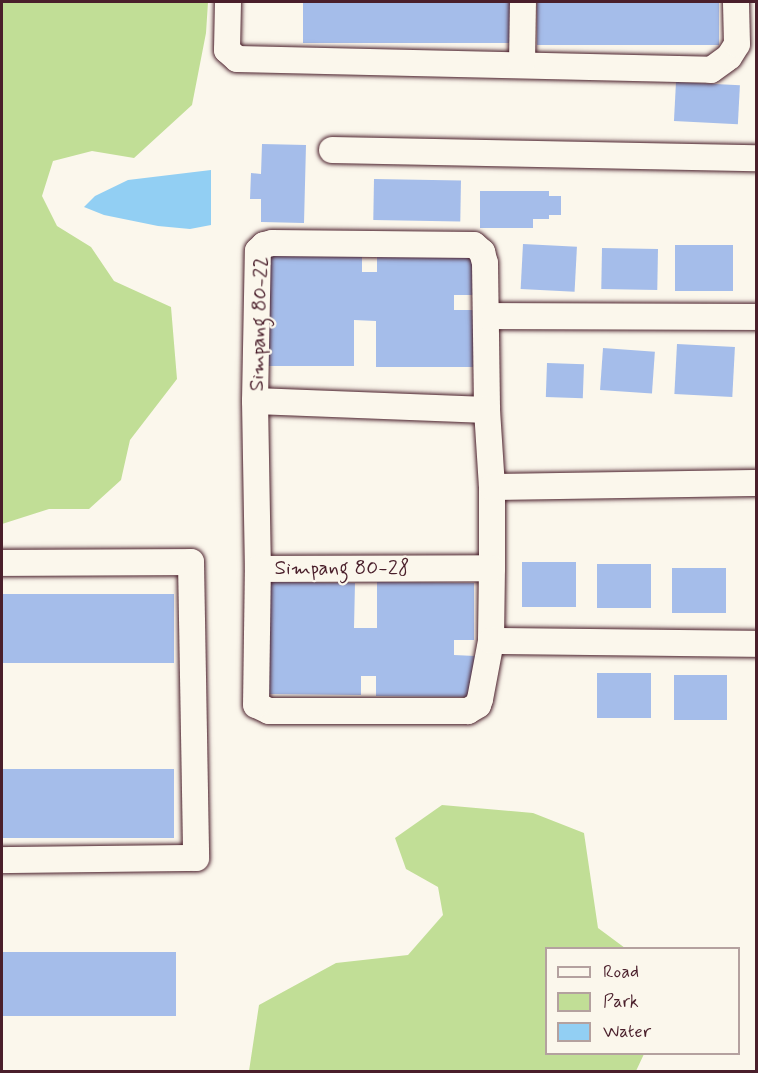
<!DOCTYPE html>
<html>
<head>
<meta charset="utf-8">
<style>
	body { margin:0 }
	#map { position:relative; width:758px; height:1073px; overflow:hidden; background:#fbf7ec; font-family:Mynerve,sans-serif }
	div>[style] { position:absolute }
	.green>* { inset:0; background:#c1de96 }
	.water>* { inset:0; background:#92cff3 }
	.building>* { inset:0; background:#a5bdea; transform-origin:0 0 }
	.roads { filter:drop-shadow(0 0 2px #4a1f2b) drop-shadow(0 0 2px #4a1f2b) }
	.minor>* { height:26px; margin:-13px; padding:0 13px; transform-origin:13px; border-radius:13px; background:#fbf7ec }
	span { translate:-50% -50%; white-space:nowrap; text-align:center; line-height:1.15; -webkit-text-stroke:4.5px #fbf7ec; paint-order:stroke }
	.street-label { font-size:21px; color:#4a1f2b }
	.frame { position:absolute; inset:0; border:3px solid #4a1f2b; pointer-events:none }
	.legend { position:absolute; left:545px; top:947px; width:195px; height:108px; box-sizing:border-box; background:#fbf7ec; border:2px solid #b4a19f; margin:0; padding:8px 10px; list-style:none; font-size:18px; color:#4a1f2b }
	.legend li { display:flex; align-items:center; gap:12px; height:30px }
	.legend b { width:30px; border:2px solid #b4a19f }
</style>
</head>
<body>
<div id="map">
	<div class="green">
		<div style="clip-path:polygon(2px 2px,208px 2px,206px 33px,192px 105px,134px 158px,92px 151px,53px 161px,42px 196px,57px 226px,91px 247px,114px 281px,171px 307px,177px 379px,130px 440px,121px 480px,89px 509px,49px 509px,2px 524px)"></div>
		<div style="clip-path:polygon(442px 805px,533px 813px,584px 833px,598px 928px,625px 948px,546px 948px,546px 1054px,644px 1054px,636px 1071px,249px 1071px,259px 1005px,336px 963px,408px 955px,443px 915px,438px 887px,406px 869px,395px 838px)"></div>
	</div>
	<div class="water">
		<div style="clip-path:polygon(211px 170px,211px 225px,190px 229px,158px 226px,104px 215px,84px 207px,95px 196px,128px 180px)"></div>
	</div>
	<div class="building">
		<div style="left:303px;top:2px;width:207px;height:41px"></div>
		<div style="left:537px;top:2px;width:182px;height:43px"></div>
		<div style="left:676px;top:82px;width:64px;height:39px;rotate:3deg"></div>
		<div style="clip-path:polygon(262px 144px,306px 145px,304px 223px,261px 222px,261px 199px,250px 199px,251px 173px,261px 174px)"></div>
		<div style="left:374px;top:179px;width:87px;height:41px;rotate:1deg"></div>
		<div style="clip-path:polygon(480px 191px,549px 191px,549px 196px,561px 196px,561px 215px,549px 215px,549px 219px,533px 219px,533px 228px,480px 228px)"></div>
		<div style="left:523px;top:244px;width:54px;height:45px;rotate:3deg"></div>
		<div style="left:675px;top:245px;width:58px;height:46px"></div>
		<div style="left:602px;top:248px;width:56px;height:41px;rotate:1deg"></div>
		<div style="clip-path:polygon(377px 252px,475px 253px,475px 295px,454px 295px,454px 310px,474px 310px,473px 367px,376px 367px,376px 321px,354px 320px,354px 366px,266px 366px,267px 253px,362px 254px,362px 272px,377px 272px)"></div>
		<div style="left:677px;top:344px;width:58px;height:50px;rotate:3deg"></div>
		<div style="left:603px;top:348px;width:52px;height:42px;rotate:4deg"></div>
		<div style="left:547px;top:363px;width:37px;height:34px;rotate:2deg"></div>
		<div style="left:522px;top:562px;width:54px;height:45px"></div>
		<div style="left:597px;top:564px;width:54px;height:44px"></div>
		<div style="left:672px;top:568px;width:54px;height:45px"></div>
		<div style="clip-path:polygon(267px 582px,355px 583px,354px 628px,377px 628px,377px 582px,474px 583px,474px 640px,454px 640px,454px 655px,475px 656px,475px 697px,376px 696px,376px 676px,361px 676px,361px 695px,266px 694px)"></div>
		<div style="left:2px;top:594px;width:172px;height:69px"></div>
		<div style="left:597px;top:673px;width:54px;height:45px"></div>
		<div style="left:674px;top:675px;width:53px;height:45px"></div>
		<div style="left:2px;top:769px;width:172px;height:69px"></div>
		<div style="left:2px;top:952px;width:174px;height:64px"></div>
	</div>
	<div class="roads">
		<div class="minor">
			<div style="left:228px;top:2px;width:48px;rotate:91.2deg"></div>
			<div style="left:227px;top:50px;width:13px;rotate:42deg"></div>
			<div style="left:237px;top:59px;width:474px;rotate:1.3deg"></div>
			<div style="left:711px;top:70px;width:22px;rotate:-36deg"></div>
			<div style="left:729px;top:57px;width:15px;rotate:-58deg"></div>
			<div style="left:737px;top:44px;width:42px;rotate:-91.4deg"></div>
			<div style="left:522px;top:64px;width:62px;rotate:-89.1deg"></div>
			<div style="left:332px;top:150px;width:424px;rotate:1.1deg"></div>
			<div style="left:272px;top:243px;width:202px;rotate:0.6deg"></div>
			<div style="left:474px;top:245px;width:11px;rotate:41deg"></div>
			<div style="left:482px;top:252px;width:11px;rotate:75deg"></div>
			<div style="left:485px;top:263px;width:147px;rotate:89.2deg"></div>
			<div style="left:487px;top:410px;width:232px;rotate:-177.8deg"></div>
			<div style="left:255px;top:401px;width:150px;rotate:-88.9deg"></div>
			<div style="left:258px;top:251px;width:8px;rotate:-45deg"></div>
			<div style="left:264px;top:245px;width:8px;rotate:-14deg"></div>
			<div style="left:487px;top:316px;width:269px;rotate:0.2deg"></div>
			<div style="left:255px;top:401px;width:168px;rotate:89deg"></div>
			<div style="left:487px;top:410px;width:77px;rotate:86.3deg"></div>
			<div style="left:492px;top:487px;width:81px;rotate:90deg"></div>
			<div style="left:492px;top:487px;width:264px;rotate:-0.9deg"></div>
			<div style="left:2px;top:563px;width:189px;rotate:-0.3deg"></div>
			<div style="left:191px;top:562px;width:296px;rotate:89deg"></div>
			<div style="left:196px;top:858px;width:194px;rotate:179.4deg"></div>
			<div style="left:492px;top:568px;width:73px;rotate:90.8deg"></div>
			<div style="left:491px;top:641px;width:59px;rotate:100.7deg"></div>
			<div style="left:480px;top:699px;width:6px;rotate:108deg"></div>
			<div style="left:478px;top:705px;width:12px;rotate:149deg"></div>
			<div style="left:468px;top:711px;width:199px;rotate:180deg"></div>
			<div style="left:269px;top:711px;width:14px;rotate:-155deg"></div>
			<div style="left:256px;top:705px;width:136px;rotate:-89.2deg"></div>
			<div style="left:258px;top:569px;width:234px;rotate:-0.2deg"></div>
			<div style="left:491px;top:641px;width:265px;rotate:0.6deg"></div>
		</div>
	</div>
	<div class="street-label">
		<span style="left:259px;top:324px;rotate:-88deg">Simpang 80-22</span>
		<span style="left:342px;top:568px">Simpang 80-28</span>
	</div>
	<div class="frame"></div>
	<ul class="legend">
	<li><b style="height:8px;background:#fbf7ec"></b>Road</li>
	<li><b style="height:16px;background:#c1de96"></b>Park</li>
	<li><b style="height:16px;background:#92cff3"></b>Water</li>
	</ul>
</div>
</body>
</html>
